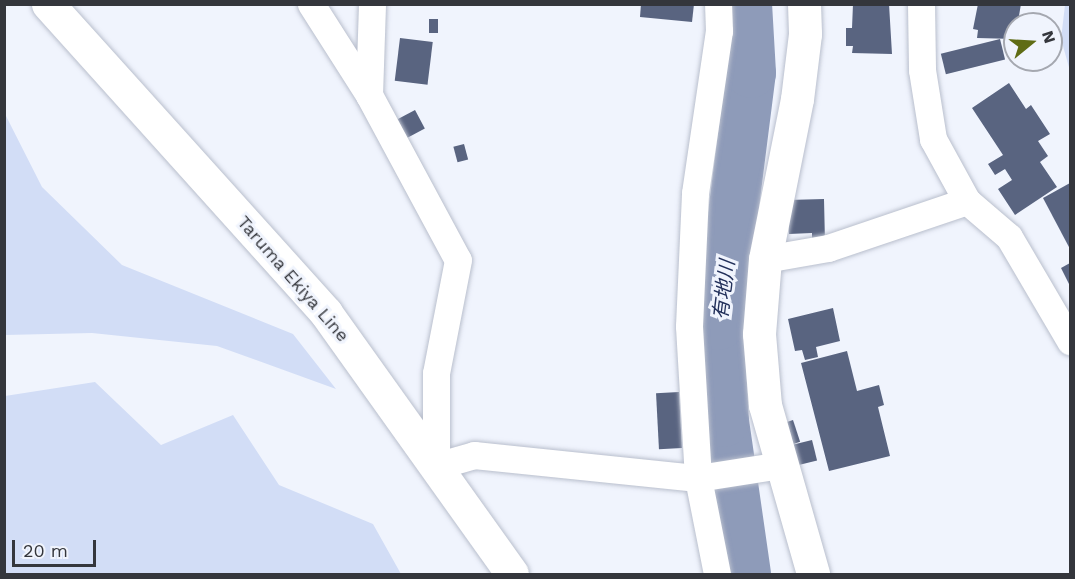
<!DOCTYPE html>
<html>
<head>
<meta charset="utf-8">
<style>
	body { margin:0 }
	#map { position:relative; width:1075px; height:579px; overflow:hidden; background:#f0f4fd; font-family:"Work Sans","Noto Sans JP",sans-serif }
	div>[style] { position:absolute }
	.green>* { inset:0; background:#d2ddf6 }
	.river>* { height:50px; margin:-25px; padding:0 25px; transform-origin:25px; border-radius:25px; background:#8e9bb9 }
	.building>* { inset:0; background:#596480; transform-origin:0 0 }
	.roads { filter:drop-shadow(0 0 2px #b9bfcd) drop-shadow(0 0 2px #b9bfcd) }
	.minor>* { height:27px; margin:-13.5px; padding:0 13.5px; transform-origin:13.5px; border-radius:13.5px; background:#fff }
	.tertiary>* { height:33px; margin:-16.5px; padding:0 16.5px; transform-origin:16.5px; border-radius:16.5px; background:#fff }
	.secondary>* { height:33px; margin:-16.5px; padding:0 16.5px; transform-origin:16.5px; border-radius:16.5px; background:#fff }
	span { translate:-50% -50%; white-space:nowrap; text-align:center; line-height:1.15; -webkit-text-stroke:6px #f0f4fd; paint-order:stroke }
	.street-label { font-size:18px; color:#34363c }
	.water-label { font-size:20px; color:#22305a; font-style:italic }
	.frame { position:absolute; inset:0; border:6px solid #34363c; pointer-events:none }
	.north { position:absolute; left:1003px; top:12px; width:60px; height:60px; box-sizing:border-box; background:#f0f4fd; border:2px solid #a5a8b0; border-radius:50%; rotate:72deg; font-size:16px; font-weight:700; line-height:24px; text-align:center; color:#34363c }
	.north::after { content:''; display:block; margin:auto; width:21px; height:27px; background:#5f6c15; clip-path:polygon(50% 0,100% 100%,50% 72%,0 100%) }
	.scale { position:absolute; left:12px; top:540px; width:84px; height:27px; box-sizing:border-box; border:3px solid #34363c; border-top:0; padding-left:8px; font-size:18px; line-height:21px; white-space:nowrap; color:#34363c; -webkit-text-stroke:4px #f0f4fd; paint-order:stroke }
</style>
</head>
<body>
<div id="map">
	<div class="green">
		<div style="clip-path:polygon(1065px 5px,1070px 5px,1070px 71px,1061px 39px)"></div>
		<div style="clip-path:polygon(5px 114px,42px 187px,122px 265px,293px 334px,336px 389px,217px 346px,92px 333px,5px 335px)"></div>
		<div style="clip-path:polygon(95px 382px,161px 445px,233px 415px,279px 485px,373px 524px,401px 574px,5px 574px,5px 396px)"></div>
	</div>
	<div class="river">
		<div style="left:746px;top:574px;width:154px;rotate:-98.2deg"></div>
		<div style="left:724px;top:422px;width:97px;rotate:-93deg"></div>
		<div style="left:719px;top:325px;width:254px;rotate:-82.8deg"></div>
		<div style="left:751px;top:73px;width:69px;rotate:-93.3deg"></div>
	</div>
	<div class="building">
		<div style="clip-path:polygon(641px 4px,694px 4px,692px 22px,640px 17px)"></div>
		<div style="clip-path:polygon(853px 4px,889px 4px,892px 54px,852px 53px,853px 46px,846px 46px,846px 28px,852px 28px)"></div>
		<div style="clip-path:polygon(978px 4px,1021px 4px,1015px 39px,977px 38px,978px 30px,973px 29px)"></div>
		<div style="left:429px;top:19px;width:9px;height:14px"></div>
		<div style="left:400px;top:38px;width:33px;height:43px;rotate:7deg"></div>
		<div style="left:1000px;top:39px;width:21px;height:61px;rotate:76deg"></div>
		<div style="clip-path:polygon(1009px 83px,1026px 109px,1031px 105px,1050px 134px,1038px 141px,1048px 156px,1040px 162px,1057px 187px,1015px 215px,998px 189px,1012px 180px,1005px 169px,995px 175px,988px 164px,1003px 155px,972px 108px)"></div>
		<div style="left:415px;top:110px;width:21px;height:24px;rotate:62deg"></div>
		<div style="left:464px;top:144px;width:16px;height:11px;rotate:75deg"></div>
		<div style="clip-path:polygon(1070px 183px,1070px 249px,1043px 198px)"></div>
		<div style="clip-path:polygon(824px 199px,825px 242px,812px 243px,812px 233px,789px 234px,788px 200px)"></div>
		<div style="clip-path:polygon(1070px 263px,1070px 286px,1061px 268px)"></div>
		<div style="clip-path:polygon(833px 308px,840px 341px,816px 347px,818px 357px,805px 360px,802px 350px,795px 351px,788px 319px)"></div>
		<div style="clip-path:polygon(847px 351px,857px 391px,879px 385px,884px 405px,878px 407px,890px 456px,829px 471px,801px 363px)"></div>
		<div style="left:679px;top:392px;width:56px;height:23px;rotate:87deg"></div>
		<div style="left:793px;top:420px;width:23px;height:15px;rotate:72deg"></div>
		<div style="left:812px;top:440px;width:21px;height:23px;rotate:76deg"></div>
	</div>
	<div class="roads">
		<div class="minor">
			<div style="left:311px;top:4px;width:108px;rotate:57.5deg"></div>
			<div style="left:369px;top:95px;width:187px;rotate:61.7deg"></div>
			<div style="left:458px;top:260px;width:115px;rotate:101deg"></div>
			<div style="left:436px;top:373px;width:93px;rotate:90deg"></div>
			<div style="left:436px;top:466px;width:40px;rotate:-16deg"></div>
			<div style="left:474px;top:455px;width:225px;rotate:5.9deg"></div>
			<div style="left:698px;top:478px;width:84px;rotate:-8.9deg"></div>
			<div style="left:921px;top:4px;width:66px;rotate:89.1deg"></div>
			<div style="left:922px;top:70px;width:70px;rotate:80.9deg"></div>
			<div style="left:933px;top:139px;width:71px;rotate:61.3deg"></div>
			<div style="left:967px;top:201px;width:55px;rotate:40.6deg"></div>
			<div style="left:1009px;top:237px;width:121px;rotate:59.6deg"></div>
			<div style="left:369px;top:95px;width:91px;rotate:-88.1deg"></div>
			<div style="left:765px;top:259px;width:64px;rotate:-9.9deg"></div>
			<div style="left:828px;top:248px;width:147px;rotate:-18.7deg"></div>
			<div style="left:717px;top:574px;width:98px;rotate:-101.2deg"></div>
			<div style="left:698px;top:478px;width:152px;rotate:-93.4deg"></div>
			<div style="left:689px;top:326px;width:133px;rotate:-87.4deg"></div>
			<div style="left:695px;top:193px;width:164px;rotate:-81.6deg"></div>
			<div style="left:719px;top:31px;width:27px;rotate:-92deg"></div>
		</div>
		<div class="tertiary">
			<div style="left:804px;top:4px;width:30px;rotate:88deg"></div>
			<div style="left:805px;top:34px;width:65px;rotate:97deg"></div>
			<div style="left:797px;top:99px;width:163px;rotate:101.3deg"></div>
			<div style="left:765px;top:259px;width:75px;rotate:94.6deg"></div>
			<div style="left:759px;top:334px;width:71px;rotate:85.2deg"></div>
			<div style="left:765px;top:405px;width:176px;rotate:74.1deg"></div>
		</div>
		<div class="secondary">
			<div style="left:48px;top:4px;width:416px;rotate:48deg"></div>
			<div style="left:326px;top:313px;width:320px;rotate:54.5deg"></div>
		</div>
	</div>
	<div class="street-label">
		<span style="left:293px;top:279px;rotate:49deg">Taruma Ekiya Line</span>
	</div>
	<div class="water-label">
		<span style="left:724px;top:290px;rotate:-83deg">有地川</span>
	</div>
	<div class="frame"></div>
	<div class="north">N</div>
	<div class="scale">20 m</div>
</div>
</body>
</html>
